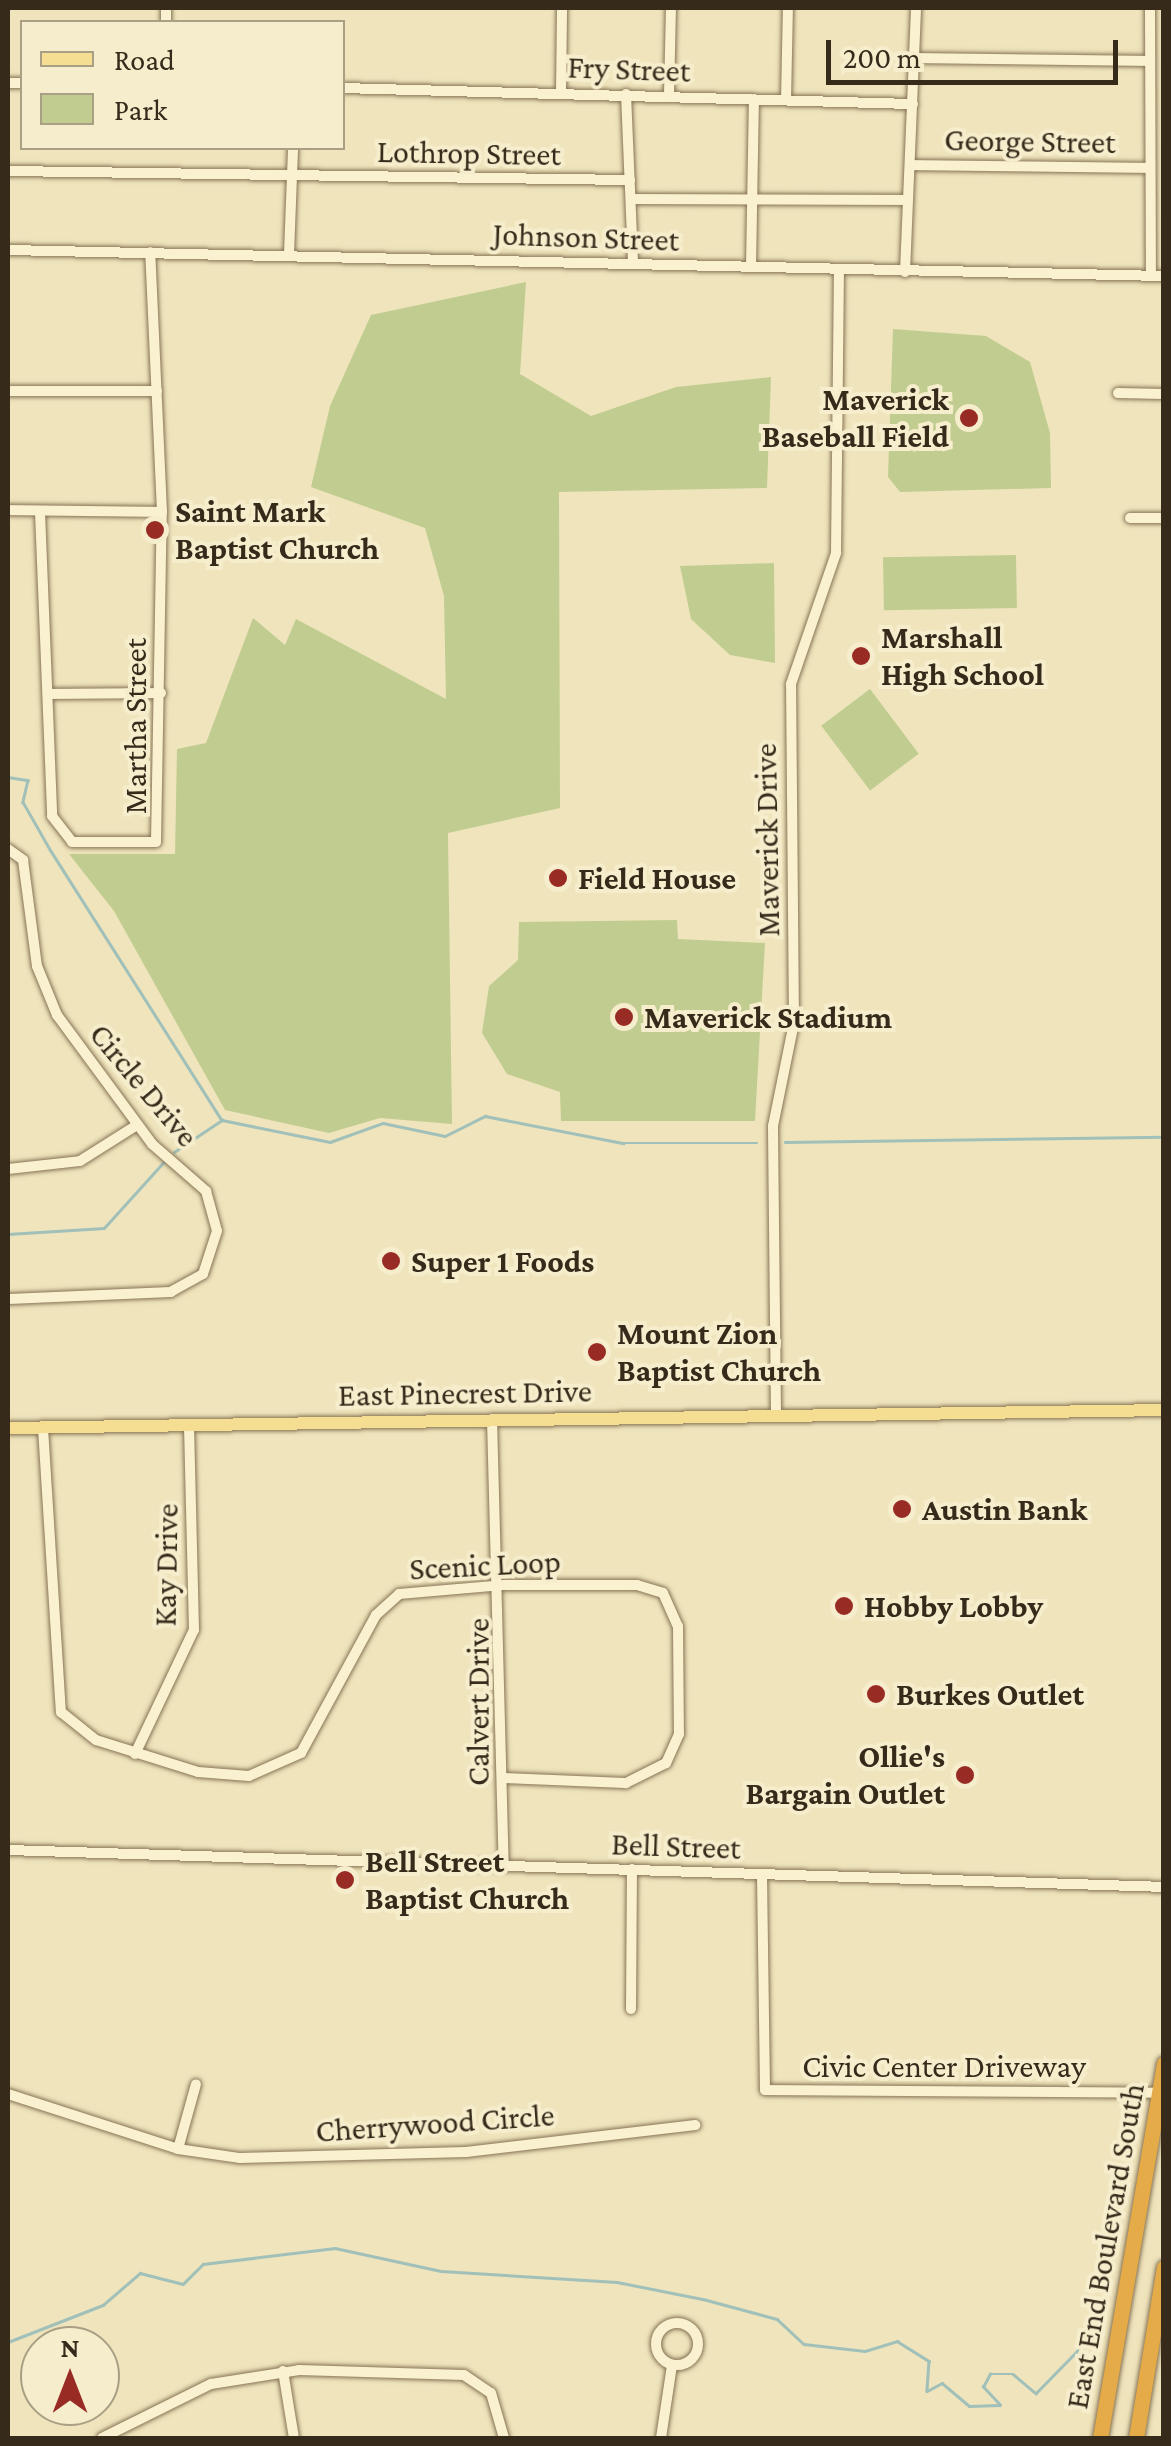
<!DOCTYPE html>
<html>
<head>
<meta charset="utf-8">
<style>
	body { margin:0 }
	#map { position:relative; width:1171px; height:2446px; overflow:hidden; background:#efe4bc; font-family:"Crimson Pro",serif }
	div>[style] { position:absolute }
	.green>* { inset:0; background:#c1cd90; transform-origin:0 0 }
	.stream>* { height:2.5px; margin:-1.25px; padding:0 1.25px; transform-origin:1.25px; border-radius:1.25px; background:#a0c0b9 }
	.roads { filter:drop-shadow(0 0 2px #877455) drop-shadow(0 0 2px #877455) }
	.minor>* { height:10px; margin:-5px; padding:0 5px; transform-origin:5px; border-radius:5px; background:#faf1d0 }
	.minor>.ring { margin:-5px; padding:0; box-sizing:content-box; background:none; border:10px solid #faf1d0; border-radius:50% }
	.major>* { height:12px; margin:-6px; padding:0 6px; transform-origin:6px; border-radius:6px; background:#f5de91 }
	.highway>* { height:15px; margin:-7.5px; padding:0 7.5px; transform-origin:7.5px; border-radius:7.5px; background:#e4ab48 }
	.dots>* { width:28px; height:28px; translate:-50% -50%; box-sizing:border-box; border:5px solid #f6edcc; border-radius:50% }
	span { translate:-50% -50%; white-space:nowrap; text-align:center; line-height:1.15; -webkit-text-stroke:8px #f6edcc; paint-order:stroke }
	.street-label { font-size:32px; color:#362a1b }
	.poi-label { font-size:32px; color:#362a1b; font-weight:700 }
	.right { translate:-100% -50%; text-align:right }
	.left { translate:0 -50%; text-align:left }
	.frame { position:absolute; inset:0; border:10px solid #362a1b; pointer-events:none }
	.legend { position:absolute; left:20px; top:20px; width:325px; height:130px; box-sizing:border-box; background:#f6edcc; border:2px solid #a99f85; margin:0; padding:12px 18px; list-style:none; font-size:30px; color:#362a1b }
	.legend li { display:flex; align-items:center; gap:20px; height:50px }
	.legend b { width:50px; border:2px solid #a99f85 }
	.north { position:absolute; left:20px; top:2326px; width:100px; height:100px; box-sizing:border-box; background:#f6edcc; border:2px solid #a99f85; border-radius:50%; rotate:0deg; font-size:28px; font-weight:700; line-height:40px; text-align:center; color:#362a1b }
	.north::after { content:''; display:block; margin:auto; width:35px; height:45px; background:#982b23; clip-path:polygon(50% 0,100% 100%,50% 72%,0 100%) }
	.scale { position:absolute; left:826px; top:40px; width:292px; height:45px; box-sizing:border-box; border:5px solid #362a1b; border-top:0; padding-left:12px; font-size:30px; line-height:35px; white-space:nowrap; color:#362a1b; -webkit-text-stroke:8px #f6edcc; paint-order:stroke }
</style>
</head>
<body>
<div id="map">
	<div class="green">
		<div style="clip-path:polygon(526px 282px,520px 374px,591px 416px,676px 387px,771px 377px,767px 488px,559px 492px,560px 808px,448px 833px,452px 1124px,380px 1118px,329px 1133px,225px 1110px,114px 911px,69px 854px,175px 854px,177px 749px,206px 743px,253px 618px,285px 645px,296px 619px,446px 699px,444px 596px,425px 528px,311px 487px,330px 406px,371px 315px)"></div>
		<div style="clip-path:polygon(893px 329px,986px 336px,1030px 362px,1050px 433px,1051px 488px,900px 492px,888px 477px)"></div>
		<div style="left:1016px;top:555px;width:53px;height:133px;rotate:89deg"></div>
		<div style="clip-path:polygon(774px 563px,775px 663px,730px 655px,691px 619px,680px 566px)"></div>
		<div style="left:870px;top:689px;width:81px;height:61px;rotate:53deg"></div>
		<div style="clip-path:polygon(677px 920px,678px 939px,765px 943px,755px 1121px,561px 1121px,560px 1092px,507px 1074px,482px 1033px,489px 986px,518px 960px,519px 922px)"></div>
	</div>
	<div class="stream">
		<div style="left:8px;top:777px;width:20px;rotate:9deg"></div>
		<div style="left:28px;top:780px;width:23px;rotate:103deg"></div>
		<div style="left:23px;top:802px;width:56px;rotate:60.3deg"></div>
		<div style="left:51px;top:851px;width:319px;rotate:57.6deg"></div>
		<div style="left:222px;top:1120px;width:110px;rotate:11.5deg"></div>
		<div style="left:330px;top:1142px;width:56px;rotate:-19.7deg"></div>
		<div style="left:383px;top:1123px;width:63px;rotate:11.8deg"></div>
		<div style="left:445px;top:1136px;width:45px;rotate:-26.6deg"></div>
		<div style="left:485px;top:1116px;width:141px;rotate:11.1deg"></div>
		<div style="left:623px;top:1143px;width:134px"></div>
		<div style="left:785px;top:1142px;width:379px;rotate:-0.8deg"></div>
		<div style="left:174px;top:1152px;width:58px;rotate:-33.7deg"></div>
		<div style="left:8px;top:1234px;width:96px;rotate:-3.6deg"></div>
		<div style="left:104px;top:1228px;width:88px;rotate:-47.8deg"></div>
		<div style="left:8px;top:2342px;width:102px;rotate:-21.3deg"></div>
		<div style="left:103px;top:2305px;width:49px;rotate:-40.9deg"></div>
		<div style="left:140px;top:2273px;width:44px;rotate:14.3deg"></div>
		<div style="left:183px;top:2284px;width:28px;rotate:-45deg"></div>
		<div style="left:203px;top:2264px;width:133px;rotate:-6.9deg"></div>
		<div style="left:335px;top:2248px;width:108px;rotate:12.2deg"></div>
		<div style="left:441px;top:2271px;width:176px;rotate:3.6deg"></div>
		<div style="left:617px;top:2282px;width:88px;rotate:11.2deg"></div>
		<div style="left:703px;top:2299px;width:77px;rotate:15.1deg"></div>
		<div style="left:777px;top:2319px;width:37px;rotate:43deg"></div>
		<div style="left:804px;top:2344px;width:61px;rotate:6.5deg"></div>
		<div style="left:865px;top:2351px;width:34px;rotate:-17deg"></div>
		<div style="left:897px;top:2341px;width:38px;rotate:32deg"></div>
		<div style="left:929px;top:2361px;width:30px;rotate:94deg"></div>
		<div style="left:927px;top:2391px;width:17px;rotate:-28deg"></div>
		<div style="left:942px;top:2383px;width:35px;rotate:40deg"></div>
		<div style="left:969px;top:2406px;width:31px;rotate:-2deg"></div>
		<div style="left:1000px;top:2405px;width:25px;rotate:-133deg"></div>
		<div style="left:983px;top:2387px;width:15px;rotate:-62deg"></div>
		<div style="left:990px;top:2374px;width:23px"></div>
		<div style="left:1013px;top:2374px;width:30px;rotate:40deg"></div>
		<div style="left:1036px;top:2393px;width:62px;rotate:-45.7deg"></div>
	</div>
	<div class="roads">
		<div class="minor">
			<div style="left:166px;top:8px;width:14px;rotate:90deg"></div>
			<div style="left:1150px;top:8px;width:267px;rotate:89.8deg"></div>
			<div style="left:916px;top:58px;width:233px;rotate:0.7deg"></div>
			<div style="left:8px;top:83px;width:14px"></div>
			<div style="left:342px;top:88px;width:571px;rotate:1.61deg"></div>
			<div style="left:561px;top:93px;width:85px;rotate:-89.3deg"></div>
			<div style="left:626px;top:94px;width:169px;rotate:87.6deg"></div>
			<div style="left:669px;top:95px;width:87px;rotate:-88.7deg"></div>
			<div style="left:786px;top:100px;width:92px;rotate:-88.8deg"></div>
			<div style="left:910px;top:165px;width:240px;rotate:0.7deg"></div>
			<div style="left:8px;top:171px;width:622px;rotate:0.83deg"></div>
			<div style="left:631px;top:199px;width:277px;rotate:0.2deg"></div>
			<div style="left:8px;top:250px;width:1156px;rotate:1.29deg"></div>
			<div style="left:289px;top:254px;width:106px;rotate:-87.8deg"></div>
			<div style="left:751px;top:267px;width:168px;rotate:-89deg"></div>
			<div style="left:905px;top:272px;width:264px;rotate:-87.6deg"></div>
			<div style="left:8px;top:391px;width:149px"></div>
			<div style="left:1118px;top:393px;width:46px;rotate:1.2deg"></div>
			<div style="left:8px;top:510px;width:154px;rotate:0.7deg"></div>
			<div style="left:40px;top:512px;width:304px;rotate:87.7deg"></div>
			<div style="left:52px;top:816px;width:33px;rotate:52deg"></div>
			<div style="left:72px;top:842px;width:84px"></div>
			<div style="left:156px;top:842px;width:330px;rotate:-89deg"></div>
			<div style="left:162px;top:512px;width:260px;rotate:-92.6deg"></div>
			<div style="left:1130px;top:518px;width:34px"></div>
			<div style="left:49px;top:694px;width:112px;rotate:-0.5deg"></div>
			<div style="left:8px;top:849px;width:19px;rotate:36deg"></div>
			<div style="left:23px;top:860px;width:107px;rotate:82.5deg"></div>
			<div style="left:37px;top:966px;width:53px;rotate:67.8deg"></div>
			<div style="left:57px;top:1015px;width:160px;rotate:53.6deg"></div>
			<div style="left:152px;top:1144px;width:72px;rotate:41deg"></div>
			<div style="left:206px;top:1191px;width:41px;rotate:74.6deg"></div>
			<div style="left:217px;top:1231px;width:45px;rotate:108deg"></div>
			<div style="left:203px;top:1274px;width:37px;rotate:151deg"></div>
			<div style="left:171px;top:1292px;width:163px;rotate:177.5deg"></div>
			<div style="left:8px;top:1169px;width:72px;rotate:-6.3deg"></div>
			<div style="left:80px;top:1161px;width:67px;rotate:-32.3deg"></div>
			<div style="left:776px;top:1415px;width:289px;rotate:-90.6deg"></div>
			<div style="left:773px;top:1126px;width:105px;rotate:-78.5deg"></div>
			<div style="left:794px;top:1023px;width:339px;rotate:-90.5deg"></div>
			<div style="left:791px;top:684px;width:139px;rotate:-71deg"></div>
			<div style="left:836px;top:553px;width:283px;rotate:-89.4deg"></div>
			<div style="left:492px;top:1419px;width:446px;rotate:88.5deg"></div>
			<div style="left:43px;top:1428px;width:285px;rotate:86.4deg"></div>
			<div style="left:61px;top:1712px;width:45px;rotate:38.7deg"></div>
			<div style="left:96px;top:1740px;width:107px;rotate:17.4deg"></div>
			<div style="left:198px;top:1772px;width:51px;rotate:4.5deg"></div>
			<div style="left:249px;top:1776px;width:57px;rotate:-23.9deg"></div>
			<div style="left:301px;top:1753px;width:157px;rotate:-61.5deg"></div>
			<div style="left:376px;top:1615px;width:31px;rotate:-42deg"></div>
			<div style="left:399px;top:1594px;width:104px;rotate:-4.9deg"></div>
			<div style="left:503px;top:1585px;width:134px"></div>
			<div style="left:637px;top:1585px;width:27px;rotate:17deg"></div>
			<div style="left:663px;top:1593px;width:36px;rotate:66deg"></div>
			<div style="left:678px;top:1626px;width:108px;rotate:89.5deg"></div>
			<div style="left:679px;top:1734px;width:32px;rotate:114deg"></div>
			<div style="left:666px;top:1763px;width:45px;rotate:153.4deg"></div>
			<div style="left:626px;top:1783px;width:123px;rotate:-177.7deg"></div>
			<div style="left:135px;top:1754px;width:137px;rotate:-64.6deg"></div>
			<div style="left:194px;top:1630px;width:205px;rotate:-91.4deg"></div>
			<div style="left:8px;top:1850px;width:1157px;rotate:1.83deg"></div>
			<div style="left:762px;top:1875px;width:215px;rotate:89.2deg"></div>
			<div style="left:765px;top:2090px;width:394px;rotate:0.4deg"></div>
			<div style="left:631px;top:2009px;width:140px;rotate:-89.6deg"></div>
			<div style="left:8px;top:2094px;width:179px;rotate:17.9deg"></div>
			<div style="left:178px;top:2149px;width:63px;rotate:8.3deg"></div>
			<div style="left:240px;top:2158px;width:226px;rotate:-1.5deg"></div>
			<div style="left:466px;top:2152px;width:231px;rotate:-6.7deg"></div>
			<div style="left:178px;top:2149px;width:67px;rotate:-74.5deg"></div>
			<div class="ring" style="left:656px;top:2323px;width:32px;height:32px"></div>
			<div style="left:283px;top:2371px;width:68px;rotate:80.7deg"></div>
			<div style="left:102px;top:2438px;width:122px;rotate:-26.4deg"></div>
			<div style="left:211px;top:2384px;width:89px;rotate:-9deg"></div>
			<div style="left:299px;top:2370px;width:165px;rotate:1.7deg"></div>
			<div style="left:464px;top:2375px;width:32px;rotate:34deg"></div>
			<div style="left:491px;top:2393px;width:47px;rotate:73.9deg"></div>
			<div style="left:661px;top:2438px;width:74px;rotate:-81.4deg"></div>
		</div>
		<div class="major">
			<div style="left:8px;top:1428px;width:1156px;rotate:-0.89deg"></div>
		</div>
		<div class="highway">
			<div style="left:1100px;top:2438px;width:380px;rotate:-80.3deg"></div>
			<div style="left:1136px;top:2438px;width:173px;rotate:-80.7deg"></div>
		</div>
	</div>
	<div class="dots">
		<div style="left:969px;top:418px;background:#982b23"></div>
		<div style="left:155px;top:530px;background:#982b23"></div>
		<div style="left:861px;top:656px;background:#982b23"></div>
		<div style="left:558px;top:878px;background:#982b23"></div>
		<div style="left:624px;top:1017px;background:#982b23"></div>
		<div style="left:391px;top:1261px;background:#982b23"></div>
		<div style="left:597px;top:1352px;background:#982b23"></div>
		<div style="left:902px;top:1509px;background:#982b23"></div>
		<div style="left:844px;top:1606px;background:#982b23"></div>
		<div style="left:876px;top:1694px;background:#982b23"></div>
		<div style="left:965px;top:1775px;background:#982b23"></div>
		<div style="left:345px;top:1880px;background:#982b23"></div>
	</div>
	<div class="street-label">
		<span style="left:629px;top:69px;rotate:2deg">Fry Street</span>
		<span style="left:1030px;top:141px;rotate:1deg">George Street</span>
		<span style="left:469px;top:153px;rotate:1deg">Lothrop Street</span>
		<span style="left:586px;top:237px;rotate:2deg">Johnson Street</span>
		<span style="left:135px;top:726px;rotate:-90deg">Martha Street</span>
		<span style="left:767px;top:840px;rotate:-91deg">Maverick Drive</span>
		<span style="left:144px;top:1085px;rotate:50deg">Circle Drive</span>
		<span style="left:465px;top:1393px;rotate:-1deg">East Pinecrest Drive</span>
		<span style="left:166px;top:1565px;rotate:-89deg">Kay Drive</span>
		<span style="left:485px;top:1565px;rotate:-3deg">Scenic Loop</span>
		<span style="left:478px;top:1702px;rotate:-90deg">Calvert Drive</span>
		<span style="left:676px;top:1846px;rotate:2deg">Bell Street</span>
		<span style="left:944px;top:2066px">Civic Center Driveway</span>
		<span style="left:435px;top:2123px;rotate:-4deg">Cherrywood Circle</span>
		<span style="left:1105px;top:2246px;rotate:-80deg">East End Boulevard South</span>
	</div>
	<div class="poi-label">
		<span class="right" style="left:949px;top:418px">Maverick<br>Baseball Field</span>
		<span class="left" style="left:175px;top:530px">Saint Mark<br>Baptist Church</span>
		<span class="left" style="left:881px;top:656px">Marshall<br>High School</span>
		<span class="left" style="left:578px;top:878px">Field House</span>
		<span class="left" style="left:644px;top:1017px">Maverick Stadium</span>
		<span class="left" style="left:411px;top:1261px">Super 1 Foods</span>
		<span class="left" style="left:617px;top:1352px">Mount Zion<br>Baptist Church</span>
		<span class="left" style="left:922px;top:1509px">Austin Bank</span>
		<span class="left" style="left:864px;top:1606px">Hobby Lobby</span>
		<span class="left" style="left:896px;top:1694px">Burkes Outlet</span>
		<span class="right" style="left:945px;top:1775px">Ollie's<br>Bargain Outlet</span>
		<span class="left" style="left:365px;top:1880px">Bell Street<br>Baptist Church</span>
	</div>
	<div class="frame"></div>
	<ul class="legend">
	<li><b style="height:12px;background:#f5de91"></b>Road</li>
	<li><b style="height:28px;background:#c1cd90"></b>Park</li>
	</ul>
	<div class="north">N</div>
	<div class="scale">200 m</div>
</div>
</body>
</html>
